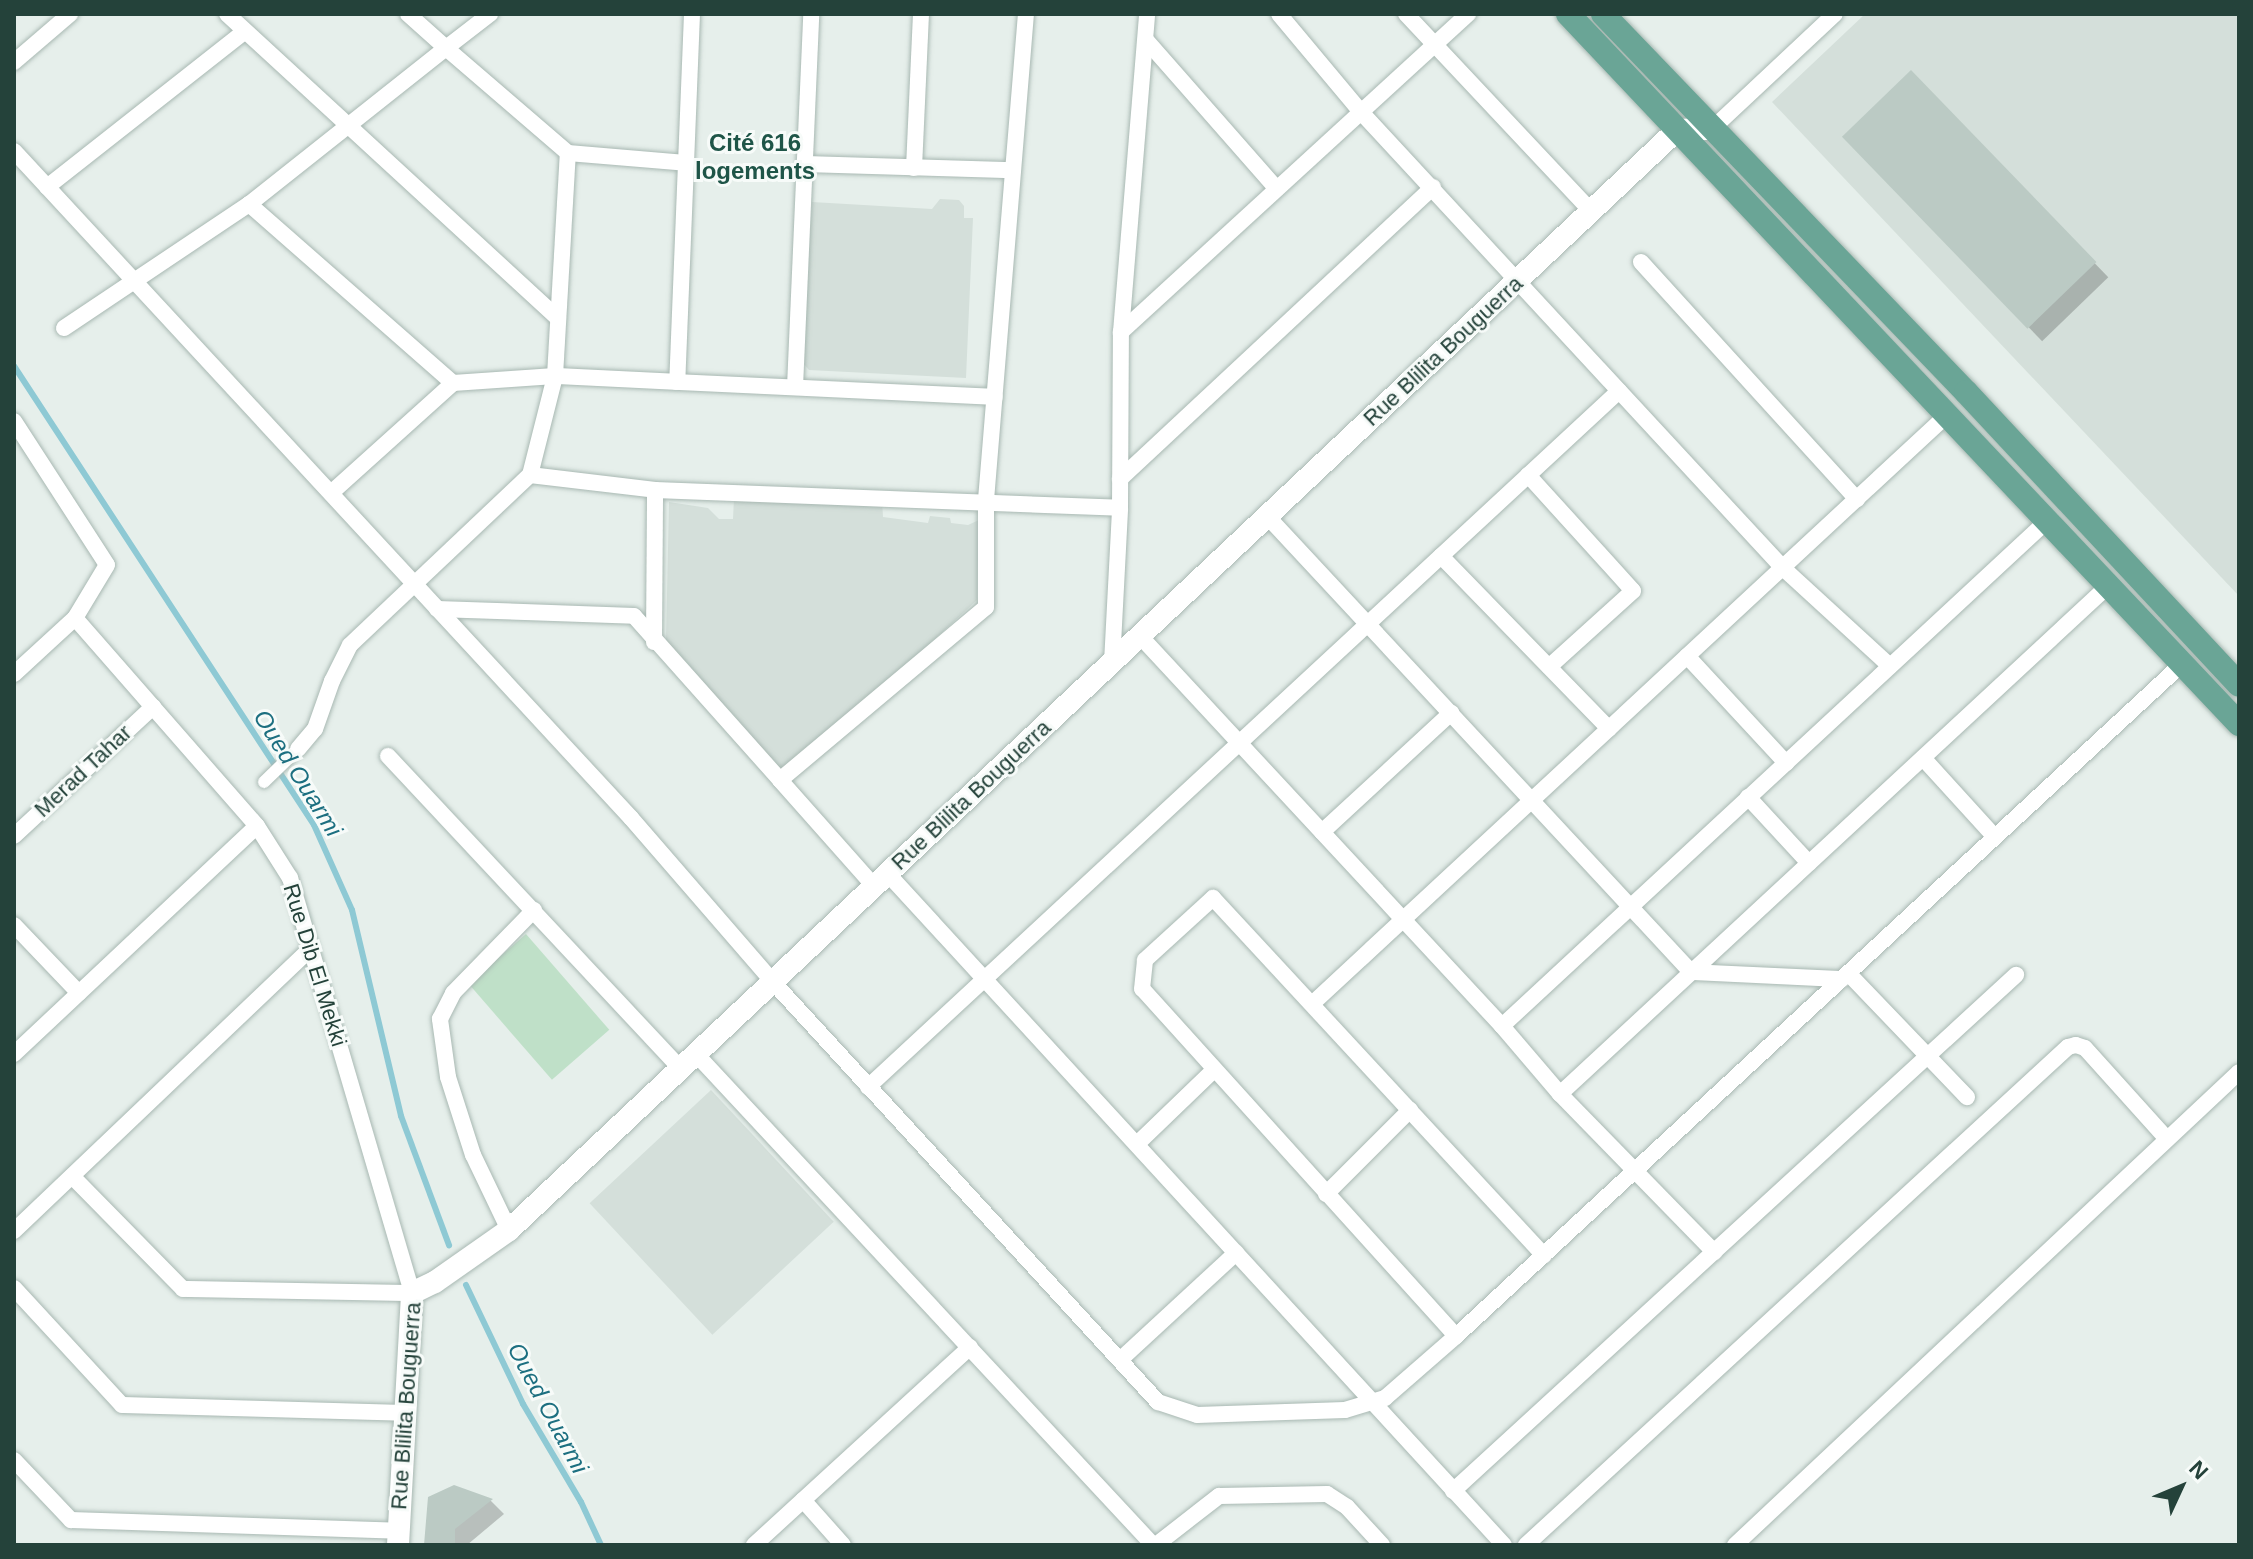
<!DOCTYPE html>
<html>
<head>
<meta charset="utf-8">
<style>
	body { margin:0 }
	#map { position:relative; width:2253px; height:1559px; overflow:hidden; background:#e6efeb; font-family:Helvetica,sans-serif }
	div>[style] { position:absolute }
	.built>* { inset:0; background:#d4dfda; transform-origin:0 0 }
	.green>* { inset:0; background:#bfe0c8; transform-origin:0 0 }
	.shadow>* { inset:0; background:#0003; transform-origin:0 0 }
	.stream>* { height:6px; margin:-3px; padding:0 3px; transform-origin:3px; border-radius:3px; background:#8ec9d4 }
	.building>* { inset:0; background:#bbcac4; transform-origin:0 0 }
	.roads { filter:drop-shadow(0 0 2px #a8b8b2) drop-shadow(0 0 2px #a8b8b2) }
	.pedestrian>* { height:12px; margin:-6px; padding:0 6px; transform-origin:6px; border-radius:6px; background:#fff }
	.minor>* { height:16px; margin:-8px; padding:0 8px; transform-origin:8px; border-radius:8px; background:#fff }
	.tertiary>* { height:22px; margin:-11px; padding:0 11px; transform-origin:11px; border-radius:11px; background:#fff }
	.primary>* { height:24px; margin:-12px; padding:0 12px; transform-origin:12px; border-radius:12px; background:#6aa596 }
	span { translate:-50% -50%; white-space:nowrap; text-align:center; line-height:1.15; -webkit-text-stroke:6px #f7fbf9; paint-order:stroke }
	.street-label { font-size:22px; color:#24423a }
	.neighbourhood-label { font-size:24px; color:#1f5548; font-weight:700 }
	.water-label { font-size:24px; color:#1c6f80; font-style:italic }
	.frame { position:absolute; inset:0; border:16px solid #24423a; pointer-events:none }
	.north { position:absolute; left:2141px; top:1447px; width:80px; height:80px; -webkit-text-stroke:6px #f7fbf9; paint-order:stroke; rotate:46deg; font-size:22px; font-weight:700; line-height:32px; text-align:center; color:#24423a }
	.north::after { content:''; display:block; margin:auto; width:28px; height:36px; background:#24423a; clip-path:polygon(50% 0,100% 100%,50% 72%,0 100%) }
</style>
</head>
<body>
<div id="map">
	<div class="built">
		<div style="clip-path:polygon(1865px 14px,2239px 14px,2239px 596px,1772px 102px)"></div>
		<div style="clip-path:polygon(940px 199px,959px 200px,964px 206px,964px 218px,973px 218px,966px 378px,809px 370px,802px 362px,812px 202px,932px 209px)"></div>
		<div style="clip-path:polygon(734px 498px,882px 500px,883px 517px,928px 523px,930px 516px,950px 518px,951px 523px,968px 525px,979px 520px,977px 600px,787px 776px,666px 641px,669px 502px,708px 508px,719px 519px,733px 519px)"></div>
		<div style="left:711px;top:1090px;width:180px;height:166px;rotate:47deg"></div>
	</div>
	<div class="green">
		<div style="left:526px;top:934px;width:127px;height:76px;rotate:49deg"></div>
	</div>
	<div class="shadow">
		<div style="left:1911px;top:73px;width:284px;height:92px;rotate:46deg"></div>
		<div style="clip-path:polygon(454px 1487px,491px 1501px,504px 1514px,467px 1545px,427px 1545px)"></div>
	</div>
	<div class="stream">
		<div style="left:14px;top:366px;width:548px;rotate:56.83deg"></div>
		<div style="left:314px;top:825px;width:93px;rotate:65.9deg"></div>
		<div style="left:352px;top:910px;width:212px;rotate:76.6deg"></div>
		<div style="left:401px;top:1116px;width:138px;rotate:69.6deg"></div>
		<div style="left:466px;top:1285px;width:132px;rotate:64.4deg"></div>
		<div style="left:523px;top:1404px;width:114px;rotate:59.4deg"></div>
		<div style="left:581px;top:1502px;width:47px;rotate:65.1deg"></div>
	</div>
	<div class="building">
		<div style="left:1911px;top:70px;width:267px;height:96px;rotate:46deg"></div>
		<div style="clip-path:polygon(454px 1485px,493px 1499px,455px 1529px,455px 1545px,424px 1545px,428px 1497px)"></div>
	</div>
	<div class="roads">
		<div class="pedestrian">
			<div style="left:264px;top:782px;width:47px;rotate:-44.1deg"></div>
		</div>
		<div class="minor">
			<div style="left:227px;top:14px;width:449px;rotate:42.6deg"></div>
			<div style="left:408px;top:14px;width:51px;rotate:41.8deg"></div>
			<div style="left:446px;top:48px;width:251px;rotate:141.6deg"></div>
			<div style="left:249px;top:204px;width:271px;rotate:41.3deg"></div>
			<div style="left:453px;top:383px;width:102px;rotate:-3.9deg"></div>
			<div style="left:555px;top:376px;width:122px;rotate:2.8deg"></div>
			<div style="left:692px;top:14px;width:368px;rotate:92.3deg"></div>
			<div style="left:677px;top:382px;width:318px;rotate:2.7deg"></div>
			<div style="left:1279px;top:14px;width:128px;rotate:50.1deg"></div>
			<div style="left:1361px;top:112px;width:621px;rotate:47.22deg"></div>
			<div style="left:1783px;top:568px;width:145px;rotate:42.5deg"></div>
			<div style="left:1406px;top:14px;width:270px;rotate:46.8deg"></div>
			<div style="left:1146px;top:40px;width:198px;rotate:48.7deg"></div>
			<div style="left:14px;top:62px;width:74px;rotate:-40.6deg"></div>
			<div style="left:1712px;top:129px;width:168px;rotate:-43.1deg"></div>
			<div style="left:14px;top:151px;width:909px;rotate:47.23deg"></div>
			<div style="left:631px;top:818px;width:217px;rotate:49.1deg"></div>
			<div style="left:773px;top:982px;width:570px;rotate:47.49deg"></div>
			<div style="left:1158px;top:1402px;width:41px;rotate:18.4deg"></div>
			<div style="left:1197px;top:1415px;width:148px;rotate:-1.9deg"></div>
			<div style="left:1345px;top:1410px;width:42px;rotate:-16.7deg"></div>
			<div style="left:1385px;top:1398px;width:94px;rotate:-41.1deg"></div>
			<div style="left:1456px;top:1336px;width:989px;rotate:-42.79deg"></div>
			<div style="left:568px;top:153px;width:118px;rotate:4.8deg"></div>
			<div style="left:805px;top:164px;width:208px;rotate:1.7deg"></div>
			<div style="left:914px;top:168px;width:154px;rotate:-87.4deg"></div>
			<div style="left:47px;top:187px;width:252px;rotate:-38.2deg"></div>
			<div style="left:1641px;top:262px;width:321px;rotate:47.7deg"></div>
			<div style="left:64px;top:328px;width:223px;rotate:-33.8deg"></div>
			<div style="left:1121px;top:332px;width:471px;rotate:-42.5deg"></div>
			<div style="left:795px;top:387px;width:373px;rotate:-87.5deg"></div>
			<div style="left:14px;top:421px;width:171px;rotate:57.1deg"></div>
			<div style="left:107px;top:565px;width:62px;rotate:121.1deg"></div>
			<div style="left:530px;top:475px;width:126px;rotate:6.8deg"></div>
			<div style="left:655px;top:490px;width:465px;rotate:2.2deg"></div>
			<div style="left:1528px;top:475px;width:156px;rotate:47.8deg"></div>
			<div style="left:1633px;top:591px;width:113px;rotate:137.9deg"></div>
			<div style="left:1120px;top:479px;width:428px;rotate:-43deg"></div>
			<div style="left:331px;top:493px;width:164px;rotate:-42deg"></div>
			<div style="left:1267px;top:516px;width:623px;rotate:47.08deg"></div>
			<div style="left:1691px;top:972px;width:151px;rotate:2.7deg"></div>
			<div style="left:1441px;top:556px;width:241px;rotate:45.8deg"></div>
			<div style="left:437px;top:609px;width:197px;rotate:2deg"></div>
			<div style="left:634px;top:616px;width:220px;rotate:48.3deg"></div>
			<div style="left:1140px;top:636px;width:532px;rotate:47.13deg"></div>
			<div style="left:1502px;top:1026px;width:89px;rotate:49.5deg"></div>
			<div style="left:1560px;top:1094px;width:747px;rotate:-42.83deg"></div>
			<div style="left:654px;top:642px;width:152px;rotate:-89.6deg"></div>
			<div style="left:1687px;top:656px;width:146px;rotate:47.2deg"></div>
			<div style="left:1112px;top:663px;width:155px;rotate:-87deg"></div>
			<div style="left:1120px;top:508px;width:176px;rotate:-89.7deg"></div>
			<div style="left:1121px;top:332px;width:319px;rotate:-85.3deg"></div>
			<div style="left:14px;top:674px;width:83px;rotate:-42.6deg"></div>
			<div style="left:75px;top:618px;width:276px;rotate:48.8deg"></div>
			<div style="left:298px;top:749px;width:26px;rotate:-50deg"></div>
			<div style="left:315px;top:729px;width:51px;rotate:-70.5deg"></div>
			<div style="left:332px;top:681px;width:40px;rotate:-63.4deg"></div>
			<div style="left:350px;top:645px;width:248px;rotate:-43.4deg"></div>
			<div style="left:530px;top:475px;width:102px;rotate:-75.8deg"></div>
			<div style="left:555px;top:376px;width:223px;rotate:-86.7deg"></div>
			<div style="left:568px;top:153px;width:161px;rotate:-139.3deg"></div>
			<div style="left:446px;top:48px;width:56px;rotate:-37.7deg"></div>
			<div style="left:388px;top:756px;width:429px;rotate:46.9deg"></div>
			<div style="left:1923px;top:758px;width:107px;rotate:47.7deg"></div>
			<div style="left:1748px;top:797px;width:90px;rotate:47.3deg"></div>
			<div style="left:1322px;top:832px;width:176px;rotate:-42.7deg"></div>
			<div style="left:14px;top:836px;width:190px;rotate:-42.9deg"></div>
			<div style="left:888px;top:874px;width:911px;rotate:47.45deg"></div>
			<div style="left:874px;top:886px;width:142px;rotate:-131.6deg"></div>
			<div style="left:780px;top:780px;width:269px;rotate:-40deg"></div>
			<div style="left:986px;top:607px;width:107px;rotate:-90deg"></div>
			<div style="left:986px;top:500px;width:488px;rotate:-85.3deg"></div>
			<div style="left:14px;top:925px;width:94px;rotate:46.3deg"></div>
			<div style="left:1848px;top:973px;width:172px;rotate:46.2deg"></div>
			<div style="left:1312px;top:1004px;width:866px;rotate:-42.85deg"></div>
			<div style="left:1502px;top:1026px;width:743px;rotate:-42.82deg"></div>
			<div style="left:14px;top:1054px;width:333px;rotate:-43.2deg"></div>
			<div style="left:257px;top:826px;width:62px;rotate:57.6deg"></div>
			<div style="left:290px;top:878px;width:433px;rotate:73.6deg"></div>
			<div style="left:412px;top:1293px;width:229px;rotate:-179deg"></div>
			<div style="left:183px;top:1289px;width:158px;rotate:-134.5deg"></div>
			<div style="left:696px;top:1054px;width:671px;rotate:47.05deg"></div>
			<div style="left:868px;top:1087px;width:1024px;rotate:-42.82deg"></div>
			<div style="left:1560px;top:1094px;width:221px;rotate:45.7deg"></div>
			<div style="left:1137px;top:1144px;width:107px;rotate:-43.9deg"></div>
			<div style="left:1326px;top:1194px;width:119px;rotate:-45deg"></div>
			<div style="left:509px;top:1230px;width:83px;rotate:-115.6deg"></div>
			<div style="left:473px;top:1155px;width:82px;rotate:-107.8deg"></div>
			<div style="left:448px;top:1077px;width:59px;rotate:-97.9deg"></div>
			<div style="left:440px;top:1019px;width:29px;rotate:-63deg"></div>
			<div style="left:453px;top:993px;width:116px;rotate:-45.7deg"></div>
			<div style="left:14px;top:1231px;width:410px;rotate:-43.6deg"></div>
			<div style="left:14px;top:1288px;width:159px;rotate:47.3deg"></div>
			<div style="left:122px;top:1405px;width:283px;rotate:1.6deg"></div>
			<div style="left:1456px;top:1336px;width:468px;rotate:-132.1deg"></div>
			<div style="left:1142px;top:989px;width:29px;rotate:-84deg"></div>
			<div style="left:1145px;top:960px;width:92px;rotate:-42.4deg"></div>
			<div style="left:1213px;top:898px;width:487px;rotate:47.2deg"></div>
			<div style="left:1120px;top:1360px;width:158px;rotate:-42.7deg"></div>
			<div style="left:14px;top:1460px;width:83px;rotate:46.5deg"></div>
			<div style="left:71px;top:1520px;width:327px;rotate:1.9deg"></div>
			<div style="left:1453px;top:1491px;width:764px;rotate:-42.51deg"></div>
			<div style="left:803px;top:1500px;width:60px;rotate:48.4deg"></div>
			<div style="left:754px;top:1545px;width:293px;rotate:-42.5deg"></div>
			<div style="left:1156px;top:1545px;width:80px;rotate:-37.9deg"></div>
			<div style="left:1219px;top:1496px;width:108px;rotate:-1.1deg"></div>
			<div style="left:1327px;top:1494px;width:24px;rotate:33deg"></div>
			<div style="left:1347px;top:1507px;width:52px;rotate:47.4deg"></div>
			<div style="left:1526px;top:1545px;width:736px;rotate:-42.58deg"></div>
			<div style="left:2068px;top:1047px;width:8px;rotate:-14deg"></div>
			<div style="left:2076px;top:1045px;width:9px;rotate:18deg"></div>
			<div style="left:2085px;top:1048px;width:122px;rotate:48deg"></div>
			<div style="left:1735px;top:1545px;width:691px;rotate:-43.18deg"></div>
		</div>
		<div class="tertiary">
			<div style="left:398px;top:1545px;width:252px;rotate:-86.8deg"></div>
			<div style="left:412px;top:1293px;width:25px;rotate:-26deg"></div>
			<div style="left:435px;top:1282px;width:90px;rotate:-35.1deg"></div>
			<div style="left:509px;top:1230px;width:1604px;rotate:-43.28deg"></div>
			<div style="left:1677px;top:130px;width:35px;rotate:-2deg"></div>
		</div>
		<div class="primary">
			<div style="left:1568px;top:14px;width:977px;rotate:46.62deg"></div>
			<div style="left:1603px;top:14px;width:524px;rotate:46.16deg"></div>
			<div style="left:1966px;top:392px;width:400px;rotate:47deg"></div>
		</div>
	</div>
	<div class="street-label">
		<span style="left:1443px;top:351px;rotate:-43deg">Rue Blilita Bouguerra</span>
		<span style="left:83px;top:771px;rotate:-43deg">Merad Tahar</span>
		<span style="left:971px;top:795px;rotate:-43deg">Rue Blilita Bouguerra</span>
		<span style="left:315px;top:965px;rotate:73deg">Rue Dib El Mekki</span>
		<span style="left:406px;top:1406px;rotate:-86deg">Rue Blilita Bouguerra</span>
	</div>
	<div class="neighbourhood-label">
		<span style="left:755px;top:157px">Cité 616<br>logements</span>
	</div>
	<div class="water-label">
		<span style="left:298px;top:773px;rotate:58deg">Oued Ouarmi</span>
		<span style="left:548px;top:1408px;rotate:62deg">Oued Ouarmi</span>
	</div>
	<div class="frame"></div>
	<div class="north">N</div>
</div>
</body>
</html>
